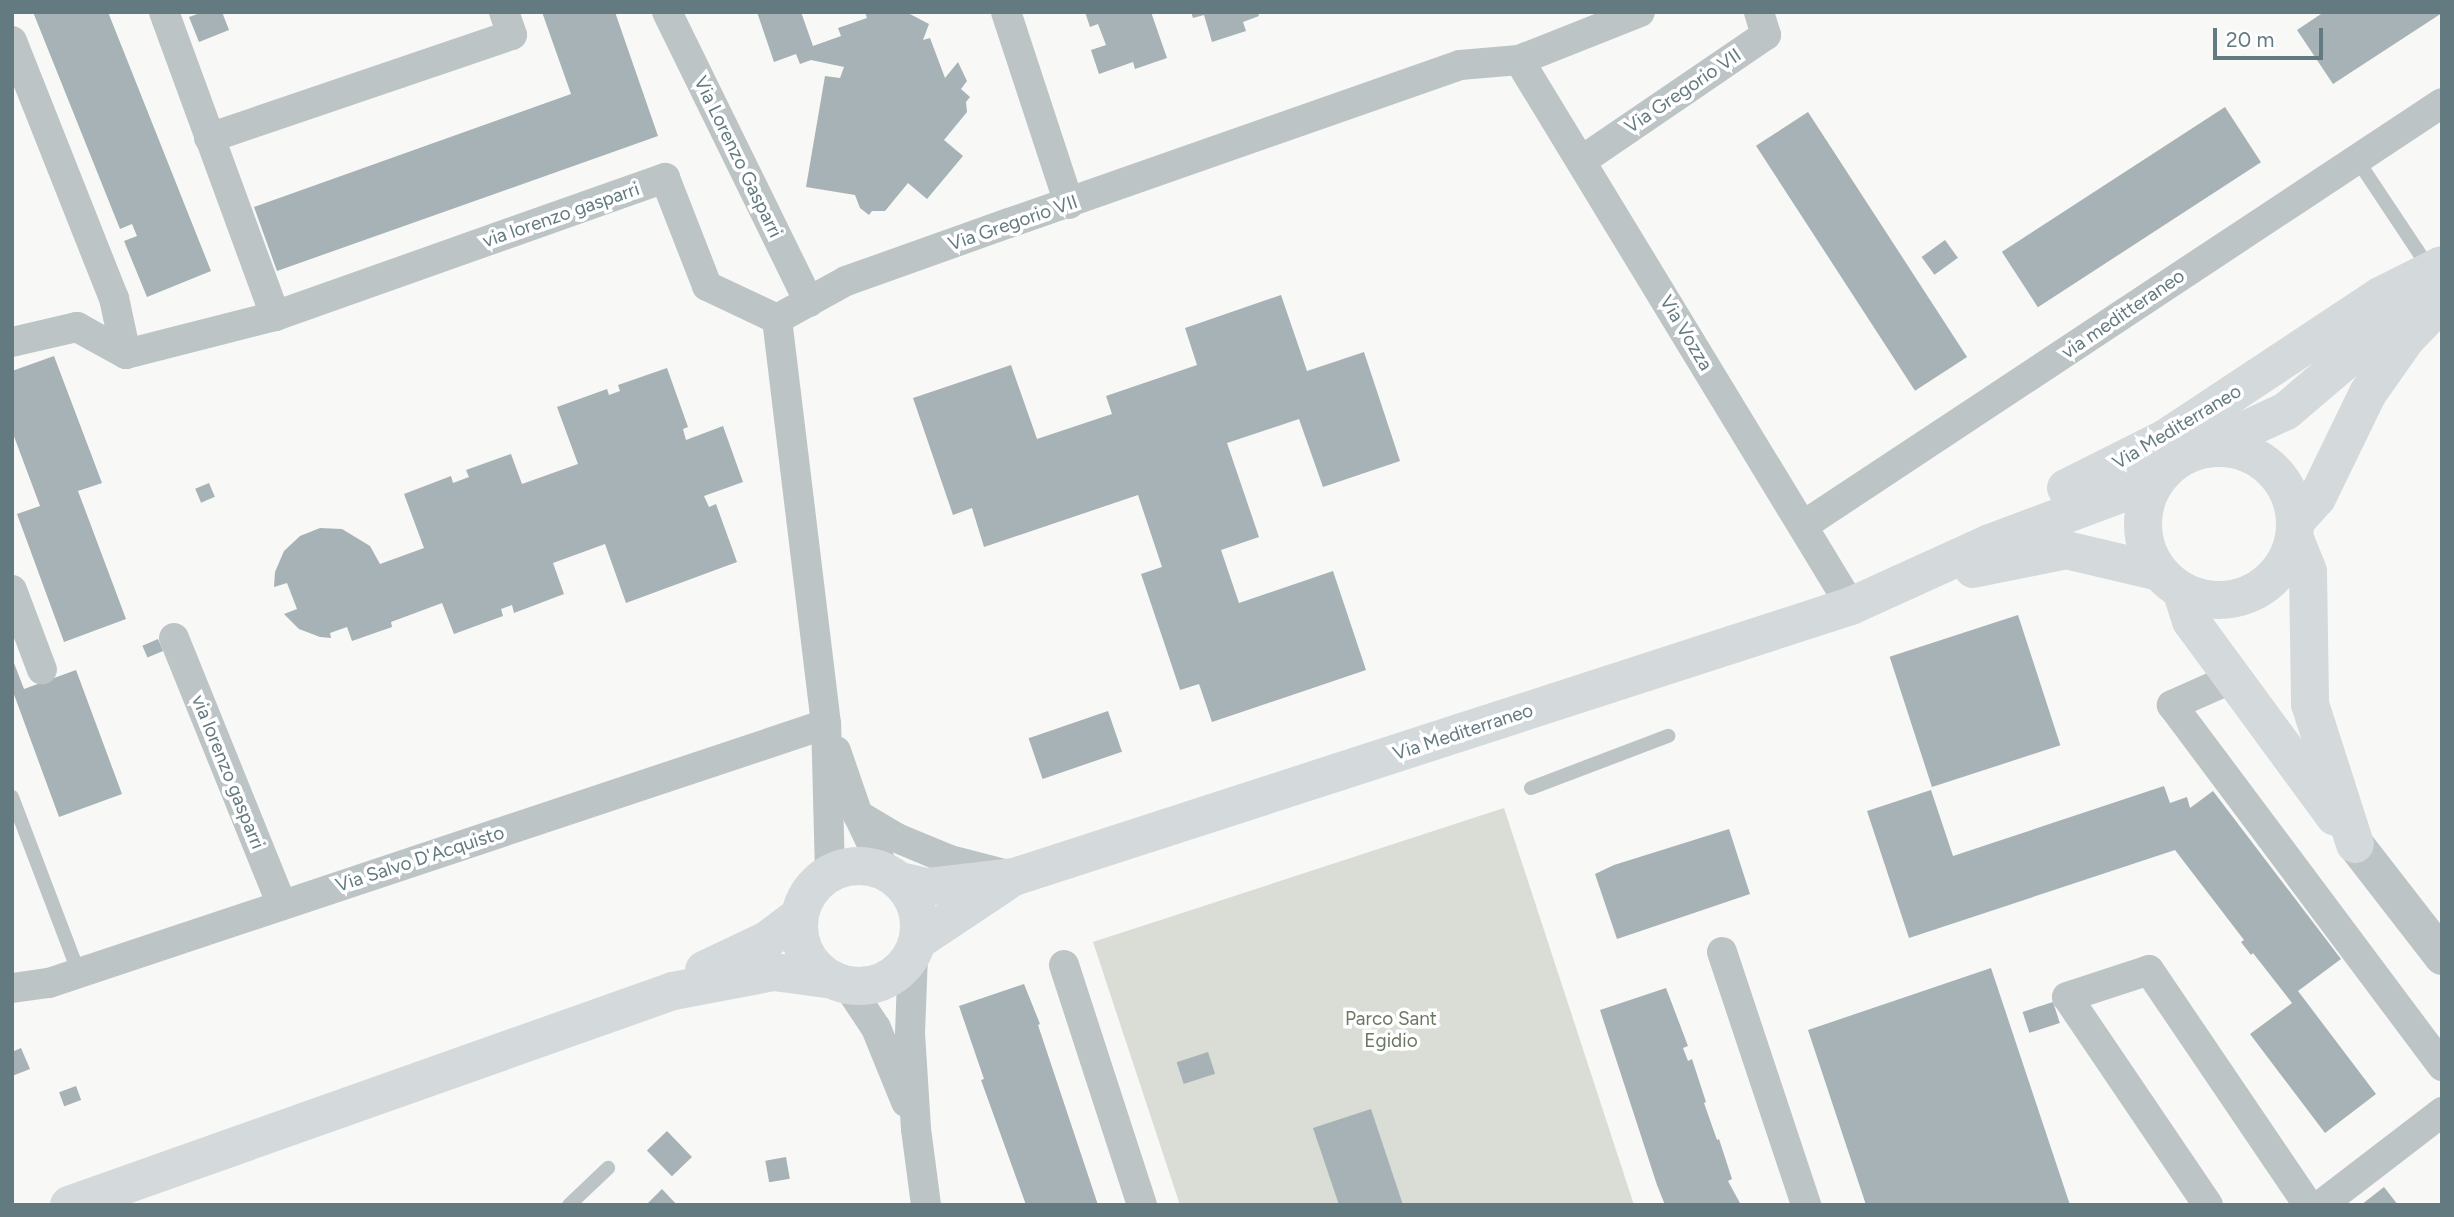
<!DOCTYPE html>
<html>
<head>
<meta charset="utf-8">
<style>
	body { margin:0 }
	#map { position:relative; width:2454px; height:1217px; overflow:hidden; background:#f8f8f6; font-family:Figtree,sans-serif }
	div>[style] { position:absolute }
	.green>* { inset:0; background:#d9ddd5 }
	.building>* { inset:0; background:#a6b2b5; transform-origin:0 0 }
	.service>* { height:14px; margin:-7px; padding:0 7px; transform-origin:7px; border-radius:7px; background:#bcc4c6 }
	.minor>* { height:30px; margin:-15px; padding:0 15px; transform-origin:15px; border-radius:15px; background:#bcc4c6 }
	.tertiary>* { height:37px; margin:-18.5px; padding:0 18.5px; transform-origin:18.5px; border-radius:18.5px; background:#bcc4c6 }
	.secondary>* { height:38px; margin:-19px; padding:0 19px; transform-origin:19px; border-radius:19px; background:#d4d9dc }
	.secondary>.ring { margin:-19px; padding:0; box-sizing:content-box; background:none; border:38px solid #d4d9dc; border-radius:50% }
	span { translate:-50% -50%; white-space:nowrap; text-align:center; line-height:1.15; -webkit-text-stroke:7px #fff; paint-order:stroke }
	.street-label { font-size:19px; color:#637a81 }
	.park-label { font-size:19px; color:#6a7962 }
	.frame { position:absolute; inset:0; border:14px solid #637a81; pointer-events:none }
	.scale { position:absolute; left:2213px; top:28px; width:110px; height:32px; box-sizing:border-box; border:4px solid #637a81; border-top:0; padding-left:9px; font-size:21px; line-height:24px; white-space:nowrap; color:#637a81; -webkit-text-stroke:5px #fff; paint-order:stroke }
</style>
</head>
<body>
<div id="map">
	<div class="green">
		<div style="clip-path:polygon(1504px 808px,1634px 1205px,1180px 1205px,1093px 942px)"></div>
	</div>
	<div class="building">
		<div style="clip-path:polygon(33px 12px,108px 12px,211px 271px,147px 297px,124px 241px,137px 236px,132px 224px,120px 229px)"></div>
		<div style="clip-path:polygon(203px 12px,222px 12px,229px 30px,199px 42px,189px 17px)"></div>
		<div style="clip-path:polygon(542px 12px,615px 12px,658px 136px,277px 271px,254px 207px,571px 94px)"></div>
		<div style="clip-path:polygon(757px 12px,801px 12px,813px 46px,841px 36px,838px 28px,867px 18px,865px 12px,906px 12px,929px 24px,923px 40px,930px 38px,945px 78px,958px 62px,967px 81px,961px 89px,970px 97px,966px 102px,967px 112px,944px 140px,963px 156px,927px 199px,908px 183px,885px 211px,872px 211px,869px 215px,860px 208px,855px 195px,806px 187px,825px 76px,840px 78px,844px 67px,811px 60px,800px 64px,796px 54px,774px 62px)"></div>
		<div style="clip-path:polygon(1085px 12px,1151px 12px,1167px 58px,1135px 69px,1133px 62px,1099px 74px,1091px 50px,1106px 45px,1098px 24px,1090px 27px)"></div>
		<div style="clip-path:polygon(1191px 12px,1258px 12px,1259px 16px,1243px 22px,1246px 31px,1212px 42px,1204px 15px,1193px 18px)"></div>
		<div style="clip-path:polygon(2324px 12px,2442px 12px,2442px 13px,2333px 84px,2297px 30px)"></div>
		<div style="left:2225px;top:107px;width:66px;height:266px;rotate:57deg"></div>
		<div style="left:1808px;top:112px;width:292px;height:62px;rotate:57deg"></div>
		<div style="left:1945px;top:240px;width:22px;height:29px;rotate:54deg"></div>
		<div style="clip-path:polygon(1281px 295px,1307px 371px,1364px 352px,1400px 461px,1323px 487px,1299px 419px,1227px 443px,1259px 537px,1221px 550px,1239px 603px,1333px 571px,1366px 670px,1212px 722px,1199px 684px,1180px 690px,1141px 574px,1162px 567px,1138px 495px,984px 547px,972px 508px,953px 515px,913px 398px,1011px 365px,1037px 439px,1112px 414px,1106px 396px,1197px 365px,1185px 328px)"></div>
		<div style="clip-path:polygon(54px 356px,102px 483px,78px 491px,126px 619px,64px 642px,17px 514px,40px 506px,12px 431px,12px 371px)"></div>
		<div style="clip-path:polygon(667px 368px,688px 427px,683px 429px,686px 440px,723px 426px,743px 482px,704px 496px,709px 507px,716px 504px,737px 562px,626px 603px,605px 544px,553px 563px,564px 594px,514px 613px,512px 605px,501px 609px,503px 616px,454px 634px,442px 603px,391px 622px,392px 627px,352px 641px,347px 627px,330px 633px,331px 638px,320px 637px,299px 629px,284px 614px,297px 609px,287px 583px,274px 587px,275px 572px,284px 551px,300px 536px,320px 528px,342px 529px,370px 546px,380px 564px,424px 548px,404px 494px,451px 476px,453px 483px,469px 477px,466px 470px,511px 454px,522px 484px,578px 464px,557px 407px,607px 389px,609px 395px,620px 391px,618px 385px)"></div>
		<div style="left:209px;top:483px;width:15px;height:15px;rotate:67deg"></div>
		<div style="left:2018px;top:615px;width:137px;height:135px;rotate:72deg"></div>
		<div style="left:158px;top:639px;width:13px;height:17px;rotate:67deg"></div>
		<div style="clip-path:polygon(12px 658px,24px 689px,76px 670px,122px 794px,59px 817px,12px 689px)"></div>
		<div style="left:1108px;top:711px;width:43px;height:84px;rotate:71deg"></div>
		<div style="clip-path:polygon(2164px 786px,2170px 803px,2187px 797px,2190px 808px,2213px 791px,2341px 959px,2298px 991px,2376px 1094px,2325px 1133px,2250px 1034px,2292px 1003px,2253px 953px,2251px 955px,2241px 942px,2244px 940px,2175px 850px,1909px 938px,1867px 811px,1931px 790px,1953px 856px)"></div>
		<div style="clip-path:polygon(1729px 829px,1750px 894px,1617px 939px,1595px 874px,1614px 865px)"></div>
		<div style="clip-path:polygon(1991px 968px,2070px 1205px,1866px 1205px,1808px 1030px)"></div>
		<div style="clip-path:polygon(1024px 984px,1040px 1024px,1038px 1025px,1098px 1205px,1026px 1205px,981px 1080px,984px 1079px,959px 1006px)"></div>
		<div style="clip-path:polygon(1666px 988px,1688px 1046px,1683px 1048px,1688px 1061px,1692px 1059px,1706px 1102px,1704px 1103px,1717px 1140px,1719px 1139px,1732px 1179px,1728px 1181px,1741px 1205px,1665px 1205px,1657px 1185px,1600px 1010px)"></div>
		<div style="left:2053px;top:1002px;width:22px;height:32px;rotate:72deg"></div>
		<div style="clip-path:polygon(21px 1048px,30px 1069px,12px 1076px,12px 1052px)"></div>
		<div style="left:1208px;top:1052px;width:23px;height:33px;rotate:72deg"></div>
		<div style="left:76px;top:1086px;width:15px;height:18px;rotate:70deg"></div>
		<div style="clip-path:polygon(1371px 1109px,1403px 1205px,1339px 1205px,1313px 1128px)"></div>
		<div style="left:667px;top:1131px;width:36px;height:28px;rotate:46deg"></div>
		<div style="left:786px;top:1157px;width:22px;height:21px;rotate:80deg"></div>
		<div style="clip-path:polygon(2384px 1187px,2398px 1205px,2361px 1205px)"></div>
		<div style="clip-path:polygon(662px 1189px,677px 1205px,646px 1205px)"></div>
	</div>
	<div class="service">
		<div style="left:2356px;top:158px;width:132px;rotate:56.4deg"></div>
		<div style="left:1531px;top:788px;width:147px;rotate:-20.8deg"></div>
		<div style="left:12px;top:797px;width:188px;rotate:69.2deg"></div>
		<div style="left:569px;top:1205px;width:54px;rotate:-43.5deg"></div>
	</div>
	<div class="minor">
		<div style="left:164px;top:12px;width:324px;rotate:69.9deg"></div>
		<div style="left:667px;top:12px;width:323px;rotate:63.9deg"></div>
		<div style="left:1006px;top:12px;width:202px;rotate:71.8deg"></div>
		<div style="left:12px;top:41px;width:277px;rotate:68.4deg"></div>
		<div style="left:114px;top:298px;width:57px;rotate:77.9deg"></div>
		<div style="left:1519px;top:60px;width:639px;rotate:58.7deg"></div>
		<div style="left:209px;top:138px;width:320px;rotate:-18.8deg"></div>
		<div style="left:512px;top:35px;width:24px;rotate:-109deg"></div>
		<div style="left:1581px;top:161px;width:224px;rotate:-34.3deg"></div>
		<div style="left:1766px;top:35px;width:24px;rotate:-107deg"></div>
		<div style="left:12px;top:342px;width:67px;rotate:-13deg"></div>
		<div style="left:77px;top:327px;width:56px;rotate:28.9deg"></div>
		<div style="left:126px;top:354px;width:154px;rotate:-14.3deg"></div>
		<div style="left:275px;top:316px;width:414px;rotate:-19.5deg"></div>
		<div style="left:665px;top:178px;width:116px;rotate:68.7deg"></div>
		<div style="left:707px;top:286px;width:77px;rotate:25.2deg"></div>
		<div style="left:1804px;top:525px;width:765px;rotate:-33.48deg"></div>
		<div style="left:12px;top:590px;width:85px;rotate:69.4deg"></div>
		<div style="left:174px;top:638px;width:288px;rotate:68deg"></div>
		<div style="left:2233px;top:678px;width:67px;rotate:156.1deg"></div>
		<div style="left:2172px;top:705px;width:451px;rotate:53.2deg"></div>
		<div style="left:836px;top:751px;width:68px;rotate:71deg"></div>
		<div style="left:858px;top:815px;width:62px;rotate:64.3deg"></div>
		<div style="left:858px;top:815px;width:45px;rotate:30.5deg"></div>
		<div style="left:897px;top:838px;width:57px;rotate:22.5deg"></div>
		<div style="left:950px;top:860px;width:52px;rotate:14.6deg"></div>
		<div style="left:830px;top:873px;width:149px;rotate:-91.5deg"></div>
		<div style="left:826px;top:724px;width:408px;rotate:-96.9deg"></div>
		<div style="left:777px;top:319px;width:79px;rotate:-28.8deg"></div>
		<div style="left:846px;top:281px;width:173px;rotate:-19.6deg"></div>
		<div style="left:1009px;top:223px;width:478px;rotate:-19.3deg"></div>
		<div style="left:1460px;top:65px;width:59px;rotate:-4.8deg"></div>
		<div style="left:1519px;top:60px;width:130px;rotate:-21.6deg"></div>
		<div style="left:1722px;top:952px;width:267px;rotate:71.6deg"></div>
		<div style="left:913px;top:955px;width:78px;rotate:92.2deg"></div>
		<div style="left:910px;top:1033px;width:96px;rotate:86.4deg"></div>
		<div style="left:916px;top:1129px;width:77px;rotate:82.5deg"></div>
		<div style="left:1064px;top:965px;width:252px;rotate:72deg"></div>
		<div style="left:848px;top:986px;width:50px;rotate:56.3deg"></div>
		<div style="left:876px;top:1028px;width:80px;rotate:67.9deg"></div>
		<div style="left:12px;top:988px;width:37px;rotate:-8deg"></div>
		<div style="left:49px;top:983px;width:819px;rotate:-18.43deg"></div>
		<div style="left:2208px;top:1205px;width:251px;rotate:-124.1deg"></div>
		<div style="left:2067px;top:997px;width:86px;rotate:-18.2deg"></div>
		<div style="left:2149px;top:970px;width:284px;rotate:55.9deg"></div>
		<div style="left:2321px;top:1205px;width:153px;rotate:-37.5deg"></div>
	</div>
	<div class="tertiary">
		<div style="left:2355px;top:844px;width:142px;rotate:52.2deg"></div>
	</div>
	<div class="secondary">
		<div style="left:2208px;top:447px;width:86px;rotate:-24.8deg"></div>
		<div style="left:2286px;top:411px;width:180px;rotate:-40.3deg"></div>
		<div class="ring" style="left:2143px;top:448px;width:114px;height:114px"></div>
		<div style="left:2066px;top:488px;width:110px;rotate:-26.6deg"></div>
		<div style="left:2164px;top:439px;width:259px;rotate:-33.5deg"></div>
		<div style="left:2380px;top:296px;width:69px;rotate:-26.6deg"></div>
		<div style="left:2296px;top:521px;width:31px;rotate:-48deg"></div>
		<div style="left:2317px;top:498px;width:117px;rotate:-64.1deg"></div>
		<div style="left:2368px;top:393px;width:66px;rotate:-54.9deg"></div>
		<div style="left:2406px;top:339px;width:43px;rotate:-45.9deg"></div>
		<div style="left:2295px;top:539px;width:35px;rotate:68deg"></div>
		<div style="left:2308px;top:572px;width:132px;rotate:89.1deg"></div>
		<div style="left:2310px;top:704px;width:147px;rotate:72.2deg"></div>
		<div style="left:1973px;top:569px;width:95px;rotate:-11.5deg"></div>
		<div style="left:2066px;top:550px;width:96px;rotate:13.3deg"></div>
		<div style="left:2181px;top:590px;width:33px;rotate:72deg"></div>
		<div style="left:2191px;top:621px;width:243px;rotate:53.7deg"></div>
		<div class="ring" style="left:799px;top:866px;width:82px;height:82px"></div>
		<div style="left:900px;top:881px;width:28px;rotate:13deg"></div>
		<div style="left:927px;top:887px;width:88px;rotate:-6.6deg"></div>
		<div style="left:1014px;top:877px;width:880px;rotate:-17.94deg"></div>
		<div style="left:1851px;top:606px;width:153px;rotate:-24.4deg"></div>
		<div style="left:1990px;top:543px;width:176px;rotate:-20.6deg"></div>
		<div style="left:919px;top:940px;width:105px;rotate:-33.7deg"></div>
		<div style="left:704px;top:970px;width:70px;rotate:-25.5deg"></div>
		<div style="left:767px;top:940px;width:40px;rotate:-37deg"></div>
		<div style="left:69px;top:1205px;width:641px;rotate:-19.51deg"></div>
		<div style="left:673px;top:991px;width:103px;rotate:-10.7deg"></div>
		<div style="left:774px;top:972px;width:60px;rotate:7.7deg"></div>
	</div>
	<div class="street-label">
		<span style="left:1683px;top:91px;rotate:-34deg">Via Gregorio VII</span>
		<span style="left:738px;top:157px;rotate:64deg">Via Lorenzo Gasparri</span>
		<span style="left:561px;top:215px;rotate:-19deg">via lorenzo gasparri</span>
		<span style="left:1013px;top:223px;rotate:-19deg">Via Gregorio VII</span>
		<span style="left:2123px;top:314px;rotate:-34deg">via meditteraneo</span>
		<span style="left:1686px;top:333px;rotate:59deg">Via Vozza</span>
		<span style="left:2177px;top:427px;rotate:-31deg">Via Mediterraneo</span>
		<span style="left:1463px;top:732px;rotate:-18deg">Via Mediterraneo</span>
		<span style="left:228px;top:772px;rotate:68deg">via lorenzo gasparri</span>
		<span style="left:420px;top:859px;rotate:-18deg">Via Salvo D'Acquisto</span>
	</div>
	<div class="park-label">
		<span style="left:1391px;top:1030px">Parco Sant<br>Egidio</span>
	</div>
	<div class="frame"></div>
	<div class="scale">20 m</div>
</div>
</body>
</html>
